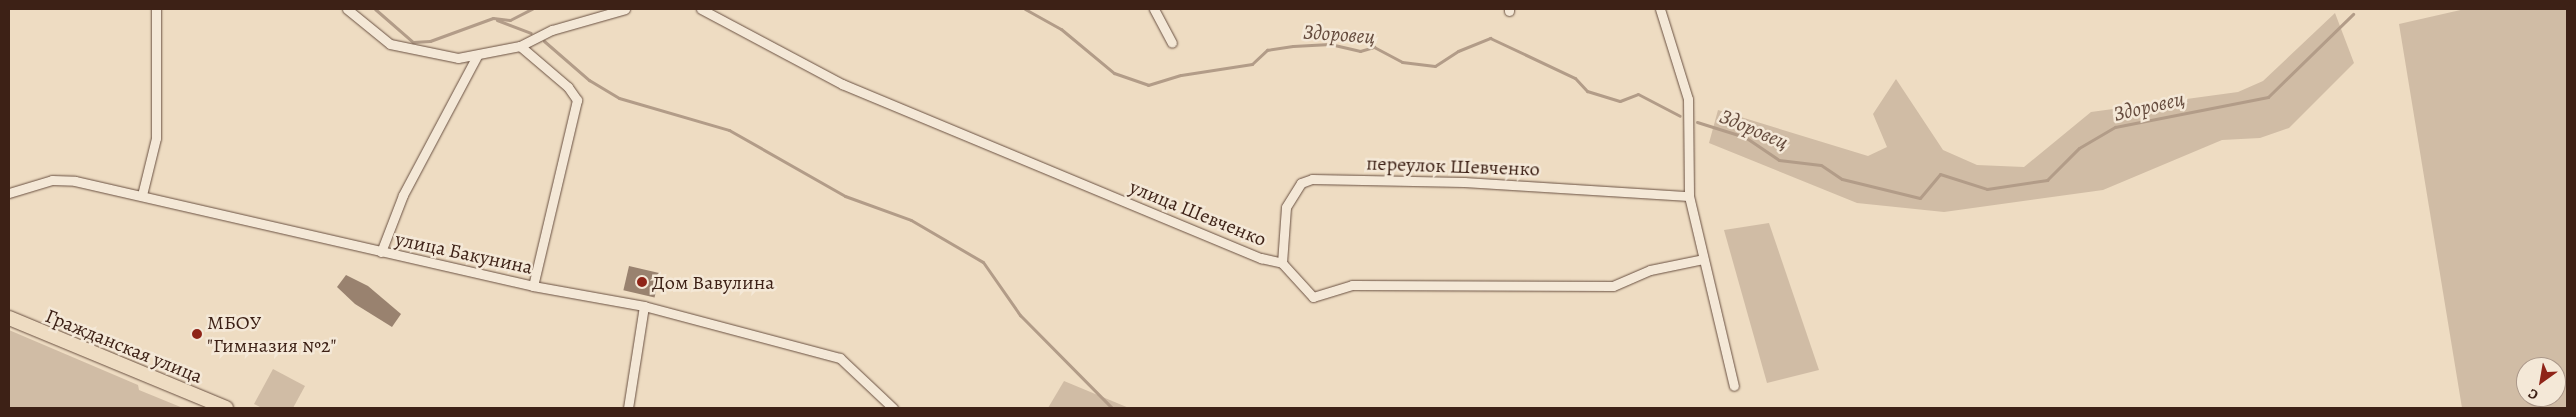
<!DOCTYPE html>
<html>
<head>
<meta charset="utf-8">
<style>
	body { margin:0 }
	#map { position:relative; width:2576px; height:417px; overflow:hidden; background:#eedcc2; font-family:Alegreya,serif }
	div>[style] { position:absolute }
	.green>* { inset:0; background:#d0bca5 }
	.stream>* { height:3px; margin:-1.5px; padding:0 1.5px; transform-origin:1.5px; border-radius:1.5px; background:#b29c88 }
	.building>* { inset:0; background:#99826f; transform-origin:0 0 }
	.roads { filter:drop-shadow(0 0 1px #695041) drop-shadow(0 0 1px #695041) }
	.street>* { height:9px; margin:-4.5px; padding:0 4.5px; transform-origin:4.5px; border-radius:4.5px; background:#f4e8d7 }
	.primary>* { height:14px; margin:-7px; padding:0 7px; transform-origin:7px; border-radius:7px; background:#eedcc2 }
	.dots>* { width:14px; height:14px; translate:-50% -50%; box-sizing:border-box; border:2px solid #f4e8d7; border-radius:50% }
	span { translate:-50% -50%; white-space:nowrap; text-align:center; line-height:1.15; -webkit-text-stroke:5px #f4e8d7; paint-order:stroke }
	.street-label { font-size:20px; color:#3d2116 }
	.poi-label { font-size:20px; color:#3d2116 }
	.left { translate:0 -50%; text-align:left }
	.water-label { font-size:21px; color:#664c3e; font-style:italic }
	.frame { position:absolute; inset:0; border:10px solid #3d2116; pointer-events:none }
	.north { position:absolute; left:2516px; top:357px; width:50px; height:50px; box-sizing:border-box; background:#f4e8d7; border:1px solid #ab988a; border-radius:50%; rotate:212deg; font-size:14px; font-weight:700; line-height:20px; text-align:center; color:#3d2116 }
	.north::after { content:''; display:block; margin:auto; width:18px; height:22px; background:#8f2418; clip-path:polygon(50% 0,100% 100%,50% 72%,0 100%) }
</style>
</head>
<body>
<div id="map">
	<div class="green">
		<div style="clip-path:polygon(evenodd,2465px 9px,2567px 9px,2567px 408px,2462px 408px,2399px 24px,2465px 9px,2526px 367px,2556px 367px,2556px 397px,2526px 397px,2526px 367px)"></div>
		<div style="clip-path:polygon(2335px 13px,2354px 63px,2289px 128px,2260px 138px,2222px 140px,2103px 190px,1944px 212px,1857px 203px,1709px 143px,1718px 110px,1868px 156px,1887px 147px,1873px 114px,1896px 79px,1943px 150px,1977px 165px,2024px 167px,2091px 112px,2238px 92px,2263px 81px)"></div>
		<div style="clip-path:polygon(1769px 223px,1819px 370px,1767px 383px,1724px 230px)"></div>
		<div style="clip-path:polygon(9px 330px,138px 385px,139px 390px,183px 408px,9px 408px)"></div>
		<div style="clip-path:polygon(273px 369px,305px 386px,293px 408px,262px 408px,254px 404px)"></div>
		<div style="clip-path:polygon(1064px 381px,1129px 408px,1048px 408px)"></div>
	</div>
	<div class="stream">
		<div style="left:375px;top:9px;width:50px;rotate:41deg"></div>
		<div style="left:413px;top:42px;width:17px;rotate:-3deg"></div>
		<div style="left:430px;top:41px;width:67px;rotate:-20.1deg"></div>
		<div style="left:493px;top:18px;width:17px;rotate:7deg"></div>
		<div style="left:510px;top:20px;width:25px;rotate:-27deg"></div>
		<div style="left:1025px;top:9px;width:41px;rotate:29.1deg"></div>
		<div style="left:1061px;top:29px;width:69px;rotate:39.7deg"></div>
		<div style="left:1114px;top:73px;width:36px;rotate:19deg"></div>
		<div style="left:1148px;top:85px;width:34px;rotate:-17deg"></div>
		<div style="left:1181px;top:75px;width:72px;rotate:-8.8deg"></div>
		<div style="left:1252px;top:64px;width:21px;rotate:-43deg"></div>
		<div style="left:1267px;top:50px;width:26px;rotate:-9deg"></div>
		<div style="left:1293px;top:46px;width:37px;rotate:-3deg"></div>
		<div style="left:1330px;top:44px;width:31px;rotate:13deg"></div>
		<div style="left:1360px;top:51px;width:15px;rotate:-16deg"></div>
		<div style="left:1374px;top:47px;width:32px;rotate:28deg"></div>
		<div style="left:1402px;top:62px;width:33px;rotate:7deg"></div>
		<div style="left:1435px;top:66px;width:27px;rotate:-33deg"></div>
		<div style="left:1458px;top:51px;width:35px;rotate:-22deg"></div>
		<div style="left:1490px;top:38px;width:94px;rotate:25.2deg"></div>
		<div style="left:1575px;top:78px;width:18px;rotate:47deg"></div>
		<div style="left:1587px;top:91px;width:34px;rotate:17deg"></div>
		<div style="left:1620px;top:101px;width:19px;rotate:-21deg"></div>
		<div style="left:1638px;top:94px;width:47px;rotate:27.6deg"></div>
		<div style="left:497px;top:20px;width:36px;rotate:21deg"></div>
		<div style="left:544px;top:41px;width:60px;rotate:40.9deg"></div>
		<div style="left:589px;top:80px;width:35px;rotate:31deg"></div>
		<div style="left:619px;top:98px;width:115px;rotate:16.2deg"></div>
		<div style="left:729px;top:130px;width:133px;rotate:29.6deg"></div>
		<div style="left:845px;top:196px;width:70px;rotate:20deg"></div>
		<div style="left:911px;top:220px;width:83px;rotate:30.3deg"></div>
		<div style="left:983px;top:262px;width:65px;rotate:55.1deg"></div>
		<div style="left:1020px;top:315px;width:131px;rotate:45.3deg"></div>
		<div style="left:1697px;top:122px;width:50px;rotate:17.4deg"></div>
		<div style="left:1745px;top:137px;width:41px;rotate:34.1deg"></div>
		<div style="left:1779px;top:160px;width:42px;rotate:6.8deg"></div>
		<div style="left:1821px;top:165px;width:25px;rotate:34deg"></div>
		<div style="left:1842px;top:179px;width:80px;rotate:13.7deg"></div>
		<div style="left:1920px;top:198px;width:31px;rotate:-50deg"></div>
		<div style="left:1940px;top:174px;width:49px;rotate:17.7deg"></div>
		<div style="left:1987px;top:189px;width:61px;rotate:-8.5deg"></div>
		<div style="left:2047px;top:180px;width:45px;rotate:-45deg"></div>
		<div style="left:2079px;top:148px;width:42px;rotate:-30.3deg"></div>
		<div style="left:2115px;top:127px;width:156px;rotate:-11.1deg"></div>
		<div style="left:2268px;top:97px;width:119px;rotate:-44.3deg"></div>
	</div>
	<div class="building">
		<div style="left:629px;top:266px;width:32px;height:25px;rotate:13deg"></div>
		<div style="clip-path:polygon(346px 275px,368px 286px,401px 314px,392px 327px,355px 304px,337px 287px)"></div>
	</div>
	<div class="roads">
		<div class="street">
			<div style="left:347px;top:9px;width:55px;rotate:39.1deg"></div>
			<div style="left:390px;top:44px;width:69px;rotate:11.6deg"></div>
			<div style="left:458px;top:58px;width:63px;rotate:-11deg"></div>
			<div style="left:520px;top:46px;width:36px;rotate:-27deg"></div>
			<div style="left:552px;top:30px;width:76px;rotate:-16deg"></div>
			<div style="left:701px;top:9px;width:160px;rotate:28deg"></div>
			<div style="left:842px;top:84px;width:454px;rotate:22.6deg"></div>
			<div style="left:1261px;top:258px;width:22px;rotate:13deg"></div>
			<div style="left:1282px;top:263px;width:46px;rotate:47.6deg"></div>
			<div style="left:1313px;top:297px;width:41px;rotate:-17.1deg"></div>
			<div style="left:1352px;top:285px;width:261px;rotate:0.2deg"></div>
			<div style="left:1613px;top:286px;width:40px;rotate:-23.4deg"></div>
			<div style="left:1650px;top:270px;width:54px;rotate:-11.7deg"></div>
			<div style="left:1154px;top:9px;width:38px;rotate:62deg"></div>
			<div style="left:1509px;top:9px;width:2px;rotate:90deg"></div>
			<div style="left:1660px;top:9px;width:94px;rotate:72.7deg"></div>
			<div style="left:1688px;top:99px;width:97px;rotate:89.4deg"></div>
			<div style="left:1689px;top:196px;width:195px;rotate:76.7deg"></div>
			<div style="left:520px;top:46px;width:63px;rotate:40.5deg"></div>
			<div style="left:568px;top:87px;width:16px;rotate:55deg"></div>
			<div style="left:577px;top:100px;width:191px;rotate:103.3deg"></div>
			<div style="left:9px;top:193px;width:45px;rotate:-16.8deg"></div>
			<div style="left:52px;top:180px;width:23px;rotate:2deg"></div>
			<div style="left:75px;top:181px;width:470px;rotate:12.9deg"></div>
			<div style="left:533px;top:286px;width:113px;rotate:10.2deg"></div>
			<div style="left:644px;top:306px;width:203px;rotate:14.9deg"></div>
			<div style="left:840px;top:358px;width:73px;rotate:43.3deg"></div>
			<div style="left:142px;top:195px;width:59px;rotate:-76.2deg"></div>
			<div style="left:156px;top:138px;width:129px;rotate:-90deg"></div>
			<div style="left:381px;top:252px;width:61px;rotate:-68.9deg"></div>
			<div style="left:403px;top:195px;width:157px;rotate:-62deg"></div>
			<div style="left:1282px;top:263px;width:56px;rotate:-85.9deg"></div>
			<div style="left:1286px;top:207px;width:28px;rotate:-58deg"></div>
			<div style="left:1301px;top:183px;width:12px;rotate:-20deg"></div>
			<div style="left:1312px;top:179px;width:152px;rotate:1.1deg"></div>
			<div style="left:1464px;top:182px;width:225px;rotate:3.6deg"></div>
			<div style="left:628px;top:408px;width:103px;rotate:-81.1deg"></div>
		</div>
		<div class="primary">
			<div style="left:9px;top:318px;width:235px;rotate:22.5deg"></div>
		</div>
	</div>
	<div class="dots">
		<div style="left:642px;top:282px;background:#8f2418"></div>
		<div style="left:197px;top:334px;background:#8f2418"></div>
	</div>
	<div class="street-label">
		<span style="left:1453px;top:166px;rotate:2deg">переулок Шевченко</span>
		<span style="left:1198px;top:213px;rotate:22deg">улица Шевченко</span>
		<span style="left:464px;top:253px;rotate:12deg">улица Бакунина</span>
		<span style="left:124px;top:346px;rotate:22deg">Гражданская улица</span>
	</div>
	<div class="poi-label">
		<span class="left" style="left:652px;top:282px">Дом Вавулина</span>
		<span class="left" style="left:207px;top:334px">МБОУ<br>"Гимназия №2"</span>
	</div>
	<div class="water-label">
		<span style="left:1339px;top:34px;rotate:4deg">Здоровец</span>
		<span style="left:2149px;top:106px;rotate:-13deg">Здоровец</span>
		<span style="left:1754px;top:129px;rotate:23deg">Здоровец</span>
	</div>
	<div class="frame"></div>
	<div class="north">С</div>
</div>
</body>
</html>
